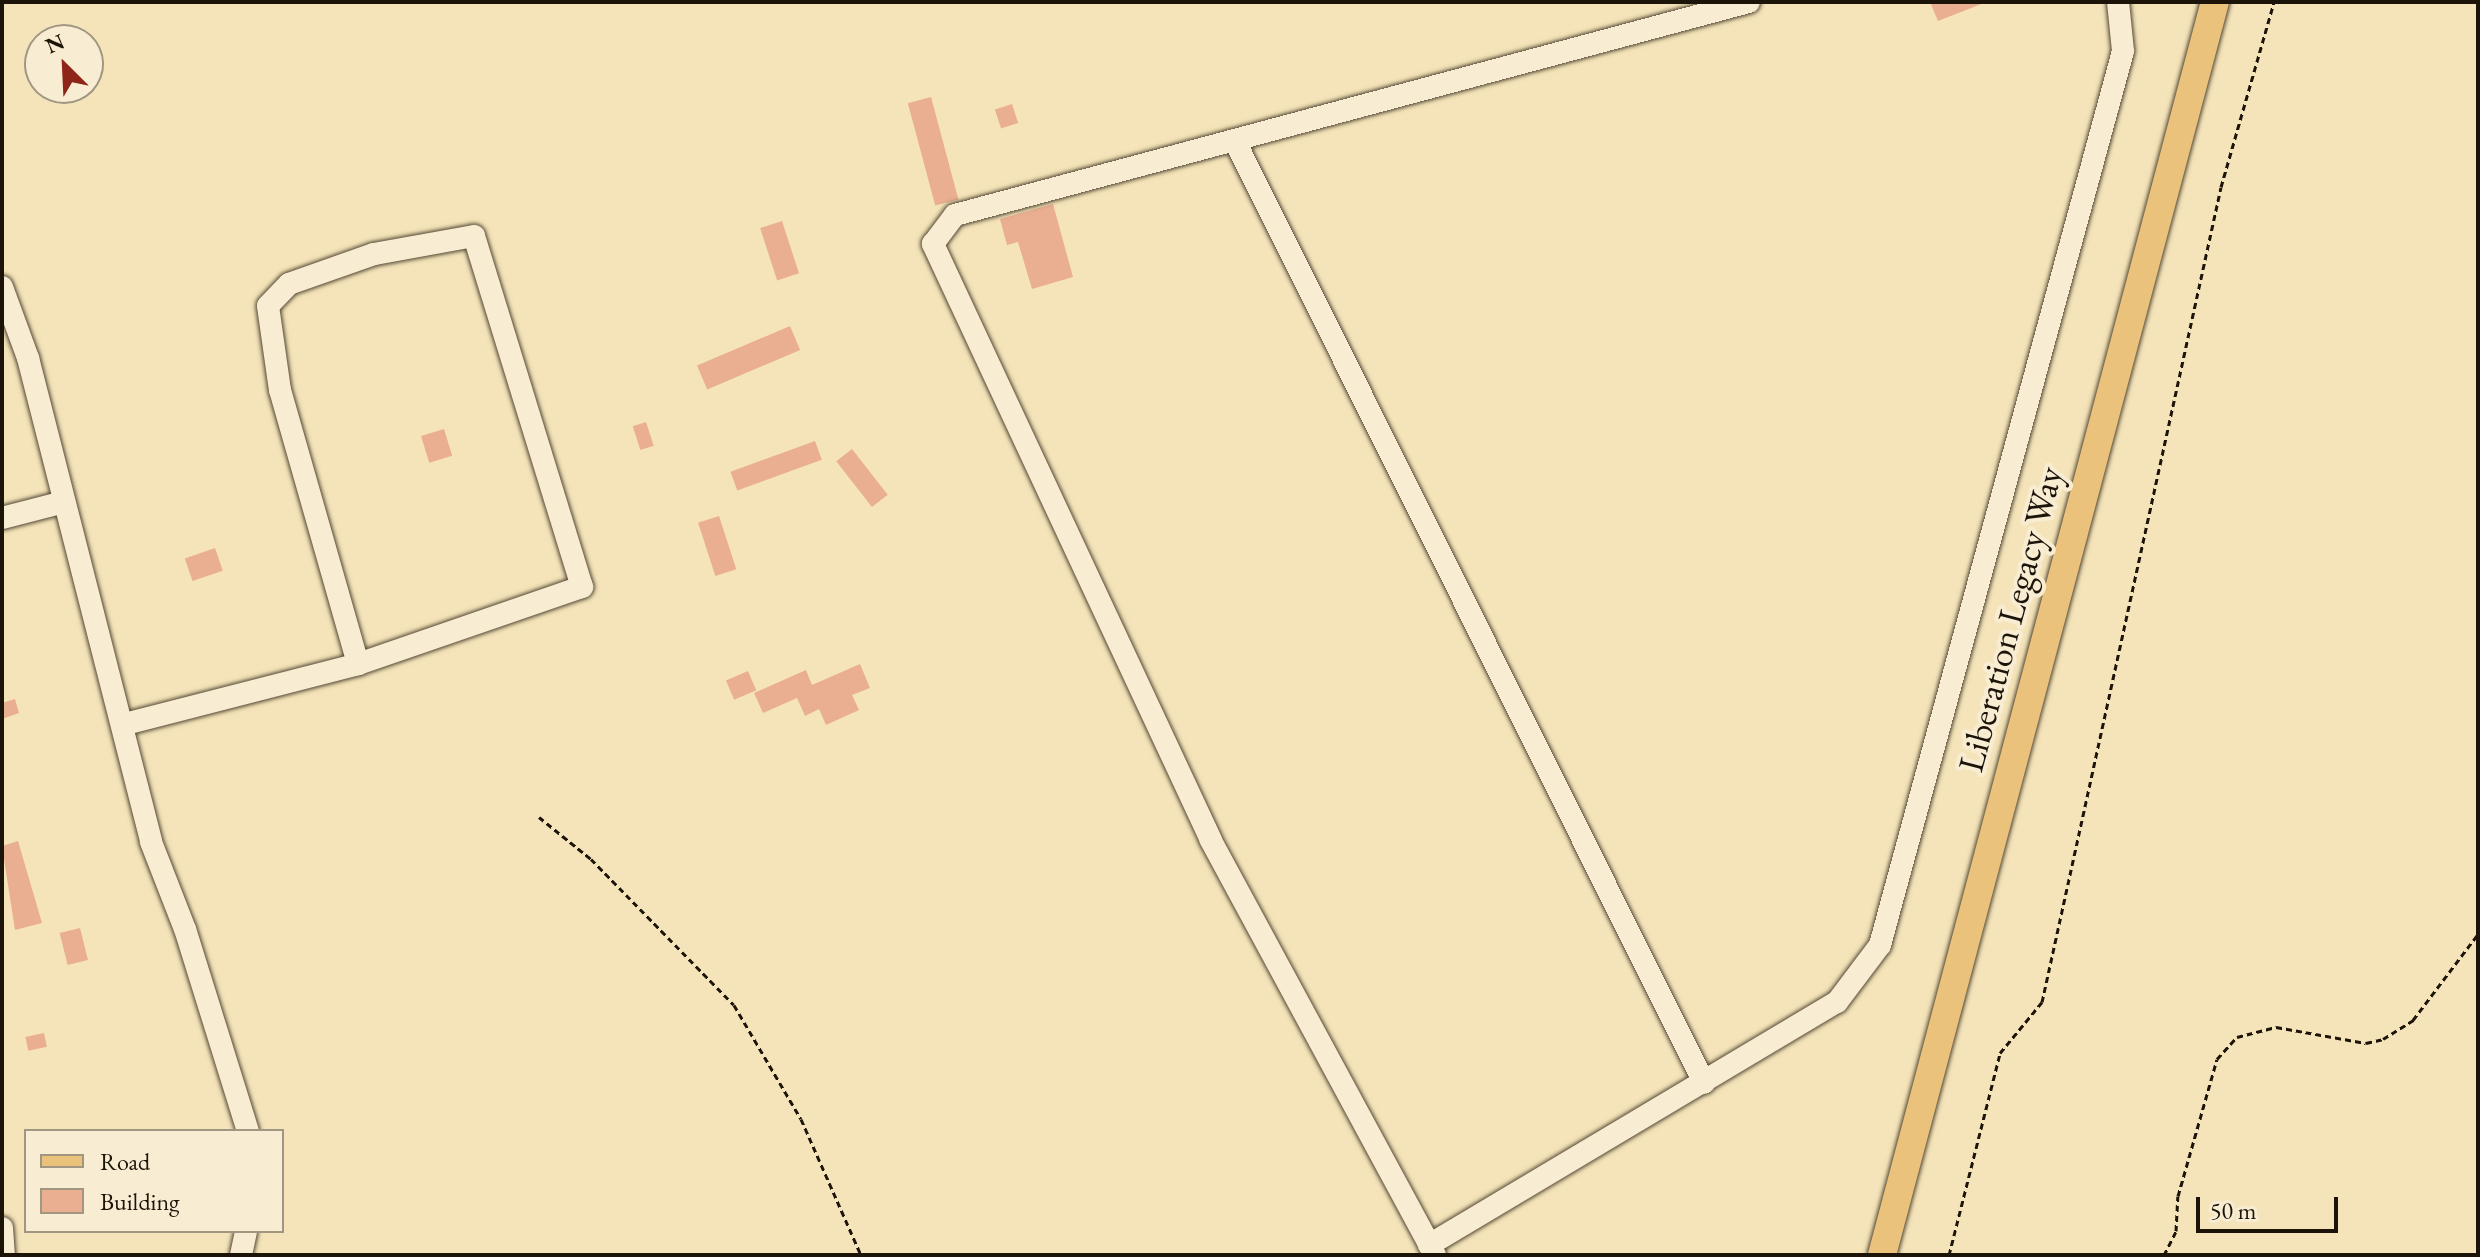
<!DOCTYPE html>
<html>
<head>
<meta charset="utf-8">
<style>
	body { margin:0 }
	#map { position:relative; width:2480px; height:1257px; overflow:hidden; background:#f5e4b9; font-family:"EB Garamond",serif }
	div>[style] { position:absolute }
	.building>* { inset:0; background:#eaaf91; transform-origin:0 0 }
	.path>* { height:3px; margin-top:-1.5px; transform-origin:0; background:repeating-linear-gradient(90deg,#1d1409 0 6px,transparent 0 10px) }
	.roads { filter:drop-shadow(0 0 2px #534835) drop-shadow(0 0 2px #534835) }
	.minor>* { height:22px; margin:-11px; padding:0 11px; transform-origin:11px; border-radius:11px; background:#f8edd2 }
	.major>* { height:28px; margin:-14px; padding:0 14px; transform-origin:14px; border-radius:14px; background:#eac27c }
	span { translate:-50% -50%; white-space:nowrap; text-align:center; line-height:1.15; -webkit-text-stroke:8px #f8edd2; paint-order:stroke }
	.street-label { font-size:36px; color:#1d1409 }
	.frame { position:absolute; inset:0; border:4px solid #1d1409; pointer-events:none }
	.legend { position:absolute; left:24px; top:1129px; width:260px; height:104px; box-sizing:border-box; background:#f8edd2; border:2px solid #a09682; margin:0; padding:10px 14px; list-style:none; font-size:24px; color:#1d1409 }
	.legend li { display:flex; align-items:center; gap:16px; height:40px }
	.legend b { width:40px; border:2px solid #a09682 }
	.north { position:absolute; left:24px; top:24px; width:80px; height:80px; box-sizing:border-box; background:#f8edd2; border:2px solid #a09682; border-radius:50%; rotate:336deg; font-size:22px; font-weight:700; line-height:32px; text-align:center; color:#1d1409 }
	.north::after { content:''; display:block; margin:auto; width:28px; height:36px; background:#8f2418; clip-path:polygon(50% 0,100% 100%,50% 72%,0 100%) }
	.scale { position:absolute; left:2196px; top:1197px; width:142px; height:36px; box-sizing:border-box; border:4px solid #1d1409; border-top:0; padding-left:10px; font-size:24px; line-height:28px; white-space:nowrap; color:#1d1409; -webkit-text-stroke:6px #f8edd2; paint-order:stroke }
</style>
</head>
<body>
<div id="map">
	<div class="building">
		<div style="clip-path:polygon(1930px 2px,1984px 2px,1984px 3px,1938px 21px)"></div>
		<div style="left:931px;top:97px;width:106px;height:24px;rotate:75deg"></div>
		<div style="left:1012px;top:104px;width:20px;height:18px;rotate:72deg"></div>
		<div style="clip-path:polygon(1053px 204px,1073px 277px,1032px 289px,1018px 242px,1007px 245px,1000px 219px)"></div>
		<div style="left:782px;top:221px;width:55px;height:23px;rotate:72deg"></div>
		<div style="left:790px;top:326px;width:26px;height:101px;rotate:67deg"></div>
		<div style="left:646px;top:422px;width:25px;height:14px;rotate:72deg"></div>
		<div style="left:444px;top:429px;width:28px;height:24px;rotate:73deg"></div>
		<div style="left:815px;top:441px;width:20px;height:90px;rotate:70deg"></div>
		<div style="left:852px;top:449px;width:58px;height:20px;rotate:52deg"></div>
		<div style="left:719px;top:516px;width:56px;height:22px;rotate:72deg"></div>
		<div style="left:215px;top:548px;width:24px;height:32px;rotate:71deg"></div>
		<div style="clip-path:polygon(860px 664px,870px 688px,852px 695px,859px 710px,826px 725px,819px 709px,805px 716px,797px 698px,763px 713px,754px 693px,806px 670px,812px 685px)"></div>
		<div style="left:748px;top:671px;width:21px;height:24px;rotate:67deg"></div>
		<div style="clip-path:polygon(15px 699px,19px 713px,2px 719px,2px 703px)"></div>
		<div style="clip-path:polygon(18px 841px,42px 923px,15px 930px,2px 846px)"></div>
		<div style="left:80px;top:928px;width:33px;height:21px;rotate:76deg"></div>
		<div style="left:44px;top:1033px;width:14px;height:19px;rotate:78deg"></div>
	</div>
	<div class="path">
		<div style="left:539px;top:817px;width:67px;rotate:38.9deg"></div>
		<div style="left:591px;top:859px;width:204px;rotate:45.6deg"></div>
		<div style="left:734px;top:1005px;width:132px;rotate:59.6deg"></div>
		<div style="left:801px;top:1119px;width:149px;rotate:66.2deg"></div>
		<div style="left:1949px;top:1255px;width:208px;rotate:-75.8deg"></div>
		<div style="left:2000px;top:1053px;width:66px;rotate:-50.5deg"></div>
		<div style="left:2042px;top:1002px;width:834px;rotate:-77.61deg"></div>
		<div style="left:2221px;top:187px;width:192px;rotate:-74deg"></div>
		<div style="left:2164px;top:1255px;width:27px;rotate:-63deg"></div>
		<div style="left:2176px;top:1231px;width:35px;rotate:-87deg"></div>
		<div style="left:2178px;top:1196px;width:142px;rotate:-74.1deg"></div>
		<div style="left:2217px;top:1059px;width:30px;rotate:-48deg"></div>
		<div style="left:2237px;top:1037px;width:40px;rotate:-14.4deg"></div>
		<div style="left:2276px;top:1027px;width:91px;rotate:10.1deg"></div>
		<div style="left:2366px;top:1043px;width:17px;rotate:-13deg"></div>
		<div style="left:2383px;top:1039px;width:36px;rotate:-32deg"></div>
		<div style="left:2413px;top:1020px;width:108px;rotate:-52.9deg"></div>
	</div>
	<div class="roads">
		<div class="minor">
			<div style="left:1236px;top:143px;width:1050px;rotate:63.53deg"></div>
			<div style="left:2px;top:287px;width:76px;rotate:69.9deg"></div>
			<div style="left:28px;top:358px;width:499px;rotate:75.7deg"></div>
			<div style="left:151px;top:842px;width:93px;rotate:68.7deg"></div>
			<div style="left:185px;top:929px;width:212px;rotate:72.7deg"></div>
			<div style="left:2px;top:518px;width:64px;rotate:-14.5deg"></div>
			<div style="left:125px;top:724px;width:241px;rotate:-14.4deg"></div>
			<div style="left:358px;top:664px;width:237px;rotate:-19deg"></div>
			<div style="left:582px;top:587px;width:367px;rotate:-107.1deg"></div>
			<div style="left:474px;top:236px;width:102px;rotate:169.8deg"></div>
			<div style="left:374px;top:254px;width:90px;rotate:160.6deg"></div>
			<div style="left:289px;top:284px;width:30px;rotate:134deg"></div>
			<div style="left:268px;top:306px;width:85px;rotate:81.9deg"></div>
			<div style="left:280px;top:390px;width:285px;rotate:74.1deg"></div>
			<div style="left:2px;top:1228px;width:27px;rotate:86deg"></div>
			<div style="left:1429px;top:1245px;width:475px;rotate:-30.8deg"></div>
			<div style="left:1837px;top:1002px;width:71px;rotate:-53deg"></div>
			<div style="left:1880px;top:945px;width:926px;rotate:-74.79deg"></div>
			<div style="left:2123px;top:51px;width:49px;rotate:-95.8deg"></div>
			<div style="left:241px;top:1255px;width:25px;rotate:-78deg"></div>
			<div style="left:1435px;top:1255px;width:472px;rotate:-118.4deg"></div>
			<div style="left:1211px;top:840px;width:658px;rotate:-115.01deg"></div>
			<div style="left:933px;top:244px;width:36px;rotate:-53deg"></div>
			<div style="left:955px;top:215px;width:822px;rotate:-15.02deg"></div>
		</div>
		<div class="major">
			<div style="left:1882px;top:1255px;width:1296px;rotate:-75.12deg"></div>
		</div>
	</div>
	<div class="street-label">
		<span style="left:2010px;top:619px;rotate:-75deg">Liberation Legacy Way</span>
	</div>
	<div class="frame"></div>
	<ul class="legend">
	<li><b style="height:10px;background:#eac27c"></b>Road</li>
	<li><b style="height:22px;background:#eaaf91"></b>Building</li>
	</ul>
	<div class="north">N</div>
	<div class="scale">50 m</div>
</div>
</body>
</html>
